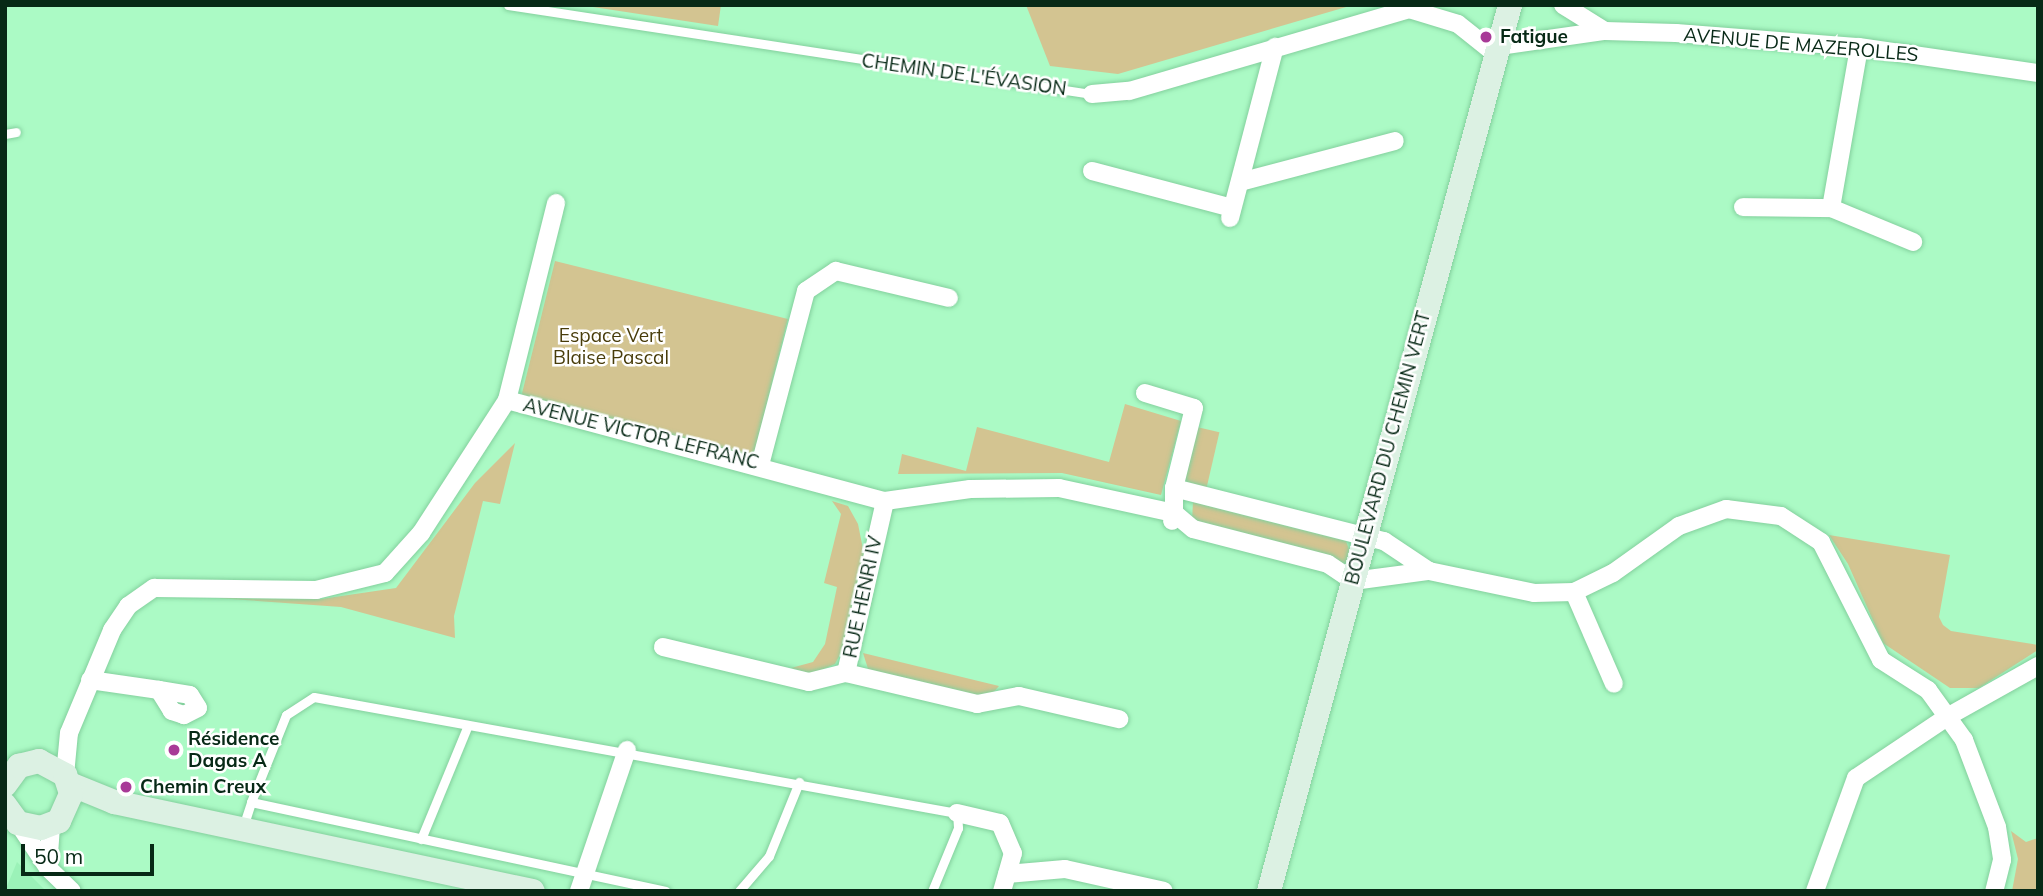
<!DOCTYPE html>
<html>
<head>
<meta charset="utf-8">
<style>
	body { margin:0 }
	#map { position:relative; width:2043px; height:896px; overflow:hidden; background:#abfac5; font-family:Mulish,sans-serif }
	div>[style] { position:absolute }
	.built>* { inset:0; background:#9bf2b8 }
	.green>* { inset:0; background:#d3c491; transform-origin:0 0 }
	.roads { filter:drop-shadow(0 0 2px #83d09d) drop-shadow(0 0 2px #83d09d) }
	.lane>* { height:9px; margin:-4.5px; padding:0 4.5px; transform-origin:4.5px; border-radius:4.5px; background:#fff }
	.street>* { height:18px; margin:-9px; padding:0 9px; transform-origin:9px; border-radius:9px; background:#fff }
	.secondary>* { height:24px; margin:-12px; padding:0 12px; transform-origin:12px; border-radius:12px; background:#dcf1e3 }
	.dots>* { width:19px; height:19px; translate:-50% -50%; box-sizing:border-box; border:4px solid #fff; border-radius:50% }
	span { translate:-50% -50%; white-space:nowrap; text-align:center; line-height:1.15; -webkit-text-stroke:5px #fff; paint-order:stroke }
	.poi-label { font-size:19px; color:#072916; font-weight:700 }
	.left { translate:0 -50%; text-align:left }
	.street-label { font-size:19px; color:#072916 }
	.park-label { font-size:19px; color:#483c0a }
	.frame { position:absolute; inset:0; border:7px solid #072916; pointer-events:none }
	.scale { position:absolute; left:21px; top:844px; width:133px; height:32px; box-sizing:border-box; border:4px solid #072916; border-top:0; padding-left:9px; font-size:21px; line-height:24px; white-space:nowrap; color:#072916; -webkit-text-stroke:5px #fff; paint-order:stroke }
</style>
</head>
<body>
<div id="map">
	<div class="built">
		<div style="clip-path:polygon(17px 862px,46px 891px,5px 891px)"></div>
	</div>
	<div class="green">
		<div style="clip-path:polygon(580px 5px,721px 5px,718px 26px)"></div>
		<div style="clip-path:polygon(1026px 5px,1353px 5px,1118px 74px,1050px 66px)"></div>
		<div style="left:555px;top:261px;width:240px;height:142px;rotate:14deg"></div>
		<div style="clip-path:polygon(1125px 404px,1181px 421px,1161px 495px,1062px 473px,898px 474px,902px 454px,966px 471px,977px 427px,1109px 462px)"></div>
		<div style="left:1197px;top:427px;width:23px;height:57px;rotate:13deg"></div>
		<div style="clip-path:polygon(515px 443px,500px 504px,483px 501px,454px 616px,455px 638px,341px 607px,217px 598px,321px 599px,396px 588px,475px 483px)"></div>
		<div style="clip-path:polygon(832px 501px,848px 506px,858px 524px,865px 559px,845px 645px,835px 664px,812px 674px,791px 668px,813px 662px,825px 644px,837px 587px,824px 583px,841px 514px)"></div>
		<div style="clip-path:polygon(1193px 502px,1346px 541px,1350px 552px,1346px 567px,1192px 521px)"></div>
		<div style="clip-path:polygon(1829px 535px,1950px 555px,1939px 617px,1943px 625px,1951px 631px,2038px 645px,2038px 650px,1979px 688px,1950px 688px,1883px 643px,1848px 564px)"></div>
		<div style="clip-path:polygon(863px 653px,999px 686px,991px 695px,967px 696px,869px 672px)"></div>
		<div style="clip-path:polygon(2011px 831px,2026px 842px,2038px 838px,2038px 891px,2012px 891px,2018px 859px)"></div>
	</div>
	<div class="roads">
		<div class="lane">
			<div style="left:508px;top:5px;width:591px;rotate:8.67deg"></div>
			<div style="left:5px;top:134px;width:11px;rotate:-10deg"></div>
			<div style="left:251px;top:802px;width:94px;rotate:-68.1deg"></div>
			<div style="left:286px;top:715px;width:33px;rotate:-33deg"></div>
			<div style="left:314px;top:697px;width:653px;rotate:10.23deg"></div>
			<div style="left:957px;top:813px;width:15px;rotate:86deg"></div>
			<div style="left:958px;top:828px;width:68px;rotate:112.4deg"></div>
			<div style="left:243px;top:827px;width:26px;rotate:-72deg"></div>
			<div style="left:251px;top:802px;width:424px;rotate:12.1deg"></div>
			<div style="left:421px;top:839px;width:123px;rotate:-67.6deg"></div>
			<div style="left:739px;top:891px;width:46px;rotate:-49.4deg"></div>
			<div style="left:769px;top:856px;width:80px;rotate:-67.9deg"></div>
		</div>
		<div class="street">
			<div style="left:1563px;top:5px;width:49px;rotate:31.8deg"></div>
			<div style="left:1412px;top:10px;width:48px;rotate:16.9deg"></div>
			<div style="left:1458px;top:24px;width:50px;rotate:38.5deg"></div>
			<div style="left:1499px;top:46px;width:107px;rotate:-8.1deg"></div>
			<div style="left:1605px;top:31px;width:71px;rotate:1.6deg"></div>
			<div style="left:1676px;top:33px;width:184px;rotate:4.4deg"></div>
			<div style="left:1859px;top:47px;width:181px;rotate:8.3deg"></div>
			<div style="left:1092px;top:94px;width:37px;rotate:-5deg"></div>
			<div style="left:1129px;top:91px;width:306px;rotate:-16.3deg"></div>
			<div style="left:1092px;top:171px;width:145px;rotate:14.8deg"></div>
			<div style="left:1240px;top:182px;width:160px;rotate:-14.8deg"></div>
			<div style="left:1743px;top:207px;width:88px;rotate:0.7deg"></div>
			<div style="left:1831px;top:208px;width:163px;rotate:-80.1deg"></div>
			<div style="left:1831px;top:208px;width:89px;rotate:22.5deg"></div>
			<div style="left:1230px;top:218px;width:177px;rotate:-75.3deg"></div>
			<div style="left:1145px;top:393px;width:51px;rotate:17deg"></div>
			<div style="left:1194px;top:408px;width:82px;rotate:104deg"></div>
			<div style="left:1174px;top:488px;width:25px;rotate:90deg"></div>
			<div style="left:1174px;top:513px;width:25px;rotate:40deg"></div>
			<div style="left:1193px;top:529px;width:139px;rotate:14.5deg"></div>
			<div style="left:1328px;top:564px;width:30px;rotate:34deg"></div>
			<div style="left:1353px;top:581px;width:77px;rotate:-7.5deg"></div>
			<div style="left:1429px;top:571px;width:107px;rotate:11.8deg"></div>
			<div style="left:1534px;top:593px;width:40px;rotate:-1.4deg"></div>
			<div style="left:1574px;top:592px;width:43px;rotate:-26deg"></div>
			<div style="left:1613px;top:573px;width:81px;rotate:-35.5deg"></div>
			<div style="left:1679px;top:526px;width:50px;rotate:-19.9deg"></div>
			<div style="left:1726px;top:509px;width:55px;rotate:7.3deg"></div>
			<div style="left:1781px;top:516px;width:48px;rotate:33deg"></div>
			<div style="left:1821px;top:542px;width:132px;rotate:63deg"></div>
			<div style="left:1881px;top:660px;width:56px;rotate:32.6deg"></div>
			<div style="left:1928px;top:690px;width:62px;rotate:54.2deg"></div>
			<div style="left:1964px;top:740px;width:93px;rotate:69.2deg"></div>
			<div style="left:1997px;top:827px;width:33px;rotate:81deg"></div>
			<div style="left:2002px;top:860px;width:32px;rotate:104deg"></div>
			<div style="left:507px;top:400px;width:203px;rotate:-76deg"></div>
			<div style="left:760px;top:465px;width:180px;rotate:-75.2deg"></div>
			<div style="left:806px;top:291px;width:36px;rotate:-34deg"></div>
			<div style="left:836px;top:271px;width:116px;rotate:13.4deg"></div>
			<div style="left:1174px;top:488px;width:217px;rotate:14.2deg"></div>
			<div style="left:1384px;top:541px;width:54px;rotate:33.7deg"></div>
			<div style="left:1574px;top:592px;width:100px;rotate:66.5deg"></div>
			<div style="left:663px;top:647px;width:150px;rotate:13.5deg"></div>
			<div style="left:809px;top:682px;width:38px;rotate:-14deg"></div>
			<div style="left:846px;top:673px;width:176px;rotate:-77.2deg"></div>
			<div style="left:846px;top:673px;width:135px;rotate:13.3deg"></div>
			<div style="left:977px;top:704px;width:43px;rotate:-10.8deg"></div>
			<div style="left:1019px;top:696px;width:103px;rotate:13deg"></div>
			<div style="left:90px;top:680px;width:70px;rotate:8.2deg"></div>
			<div style="left:159px;top:690px;width:31px;rotate:9deg"></div>
			<div style="left:190px;top:695px;width:15px;rotate:58deg"></div>
			<div style="left:198px;top:708px;width:16px;rotate:153deg"></div>
			<div style="left:184px;top:715px;width:13px;rotate:-162deg"></div>
			<div style="left:172px;top:711px;width:25px;rotate:-122deg"></div>
			<div style="left:65px;top:775px;width:42px;rotate:-84.6deg"></div>
			<div style="left:69px;top:733px;width:112px;rotate:-67.3deg"></div>
			<div style="left:112px;top:630px;width:29px;rotate:-56deg"></div>
			<div style="left:128px;top:606px;width:32px;rotate:-35deg"></div>
			<div style="left:154px;top:588px;width:162px;rotate:0.7deg"></div>
			<div style="left:316px;top:590px;width:71px;rotate:-13.8deg"></div>
			<div style="left:385px;top:573px;width:54px;rotate:-48deg"></div>
			<div style="left:421px;top:533px;width:158px;rotate:-57.1deg"></div>
			<div style="left:507px;top:400px;width:391px;rotate:15deg"></div>
			<div style="left:885px;top:501px;width:86px;rotate:-8deg"></div>
			<div style="left:970px;top:489px;width:89px;rotate:-0.6deg"></div>
			<div style="left:1059px;top:488px;width:118px;rotate:12.3deg"></div>
			<div style="left:1174px;top:513px;width:8px;rotate:104deg"></div>
			<div style="left:957px;top:813px;width:44px;rotate:13.1deg"></div>
			<div style="left:1000px;top:823px;width:33px;rotate:67deg"></div>
			<div style="left:1013px;top:853px;width:40px;rotate:106deg"></div>
			<div style="left:18px;top:823px;width:54px;rotate:56.3deg"></div>
			<div style="left:48px;top:868px;width:33px;rotate:44deg"></div>
			<div style="left:48px;top:868px;width:42px;rotate:-85.9deg"></div>
			<div style="left:1007px;top:874px;width:58px;rotate:-4.9deg"></div>
			<div style="left:1065px;top:869px;width:101px;rotate:12.5deg"></div>
			<div style="left:579px;top:891px;width:149px;rotate:-71.2deg"></div>
			<div style="left:1815px;top:891px;width:120px;rotate:-70.1deg"></div>
			<div style="left:1856px;top:778px;width:110px;rotate:-33.8deg"></div>
			<div style="left:1947px;top:717px;width:104px;rotate:-29.3deg"></div>
		</div>
		<div class="secondary">
			<div style="left:70px;top:784px;width:48px;rotate:22.2deg"></div>
			<div style="left:114px;top:802px;width:428px;rotate:12deg"></div>
			<div style="left:5px;top:785px;width:24px;rotate:-54deg"></div>
			<div style="left:19px;top:766px;width:21px;rotate:-14deg"></div>
			<div style="left:39px;top:761px;width:30px;rotate:28deg"></div>
			<div style="left:65px;top:775px;width:20px;rotate:72deg"></div>
			<div style="left:71px;top:794px;width:30px;rotate:114deg"></div>
			<div style="left:59px;top:821px;width:19px;rotate:159deg"></div>
			<div style="left:41px;top:828px;width:24px;rotate:-168deg"></div>
			<div style="left:18px;top:823px;width:22px;rotate:-126deg"></div>
			<div style="left:1269px;top:891px;width:918px;rotate:-74.78deg"></div>
		</div>
	</div>
	<div class="dots">
		<div style="left:1486px;top:37px;background:#a83a97"></div>
		<div style="left:174px;top:750px;background:#a83a97"></div>
		<div style="left:126px;top:787px;background:#a83a97"></div>
	</div>
	<div class="poi-label">
		<span class="left" style="left:1500px;top:37px">Fatigue</span>
		<span class="left" style="left:188px;top:750px">Résidence<br>Dagas A</span>
		<span class="left" style="left:140px;top:787px">Chemin Creux</span>
	</div>
	<div class="street-label">
		<span style="left:1801px;top:45px;rotate:5deg">AVENUE DE MAZEROLLES</span>
		<span style="left:964px;top:75px;rotate:8deg">CHEMIN DE L'ÉVASION</span>
		<span style="left:641px;top:434px;rotate:14deg">AVENUE VICTOR LEFRANC</span>
		<span style="left:1388px;top:448px;rotate:-75deg">BOULEVARD DU CHEMIN VERT</span>
		<span style="left:863px;top:597px;rotate:-78deg">RUE HENRI IV</span>
	</div>
	<div class="park-label">
		<span style="left:611px;top:347px">Espace Vert<br>Blaise Pascal</span>
	</div>
	<div class="frame"></div>
	<div class="scale">50 m</div>
</div>
</body>
</html>
